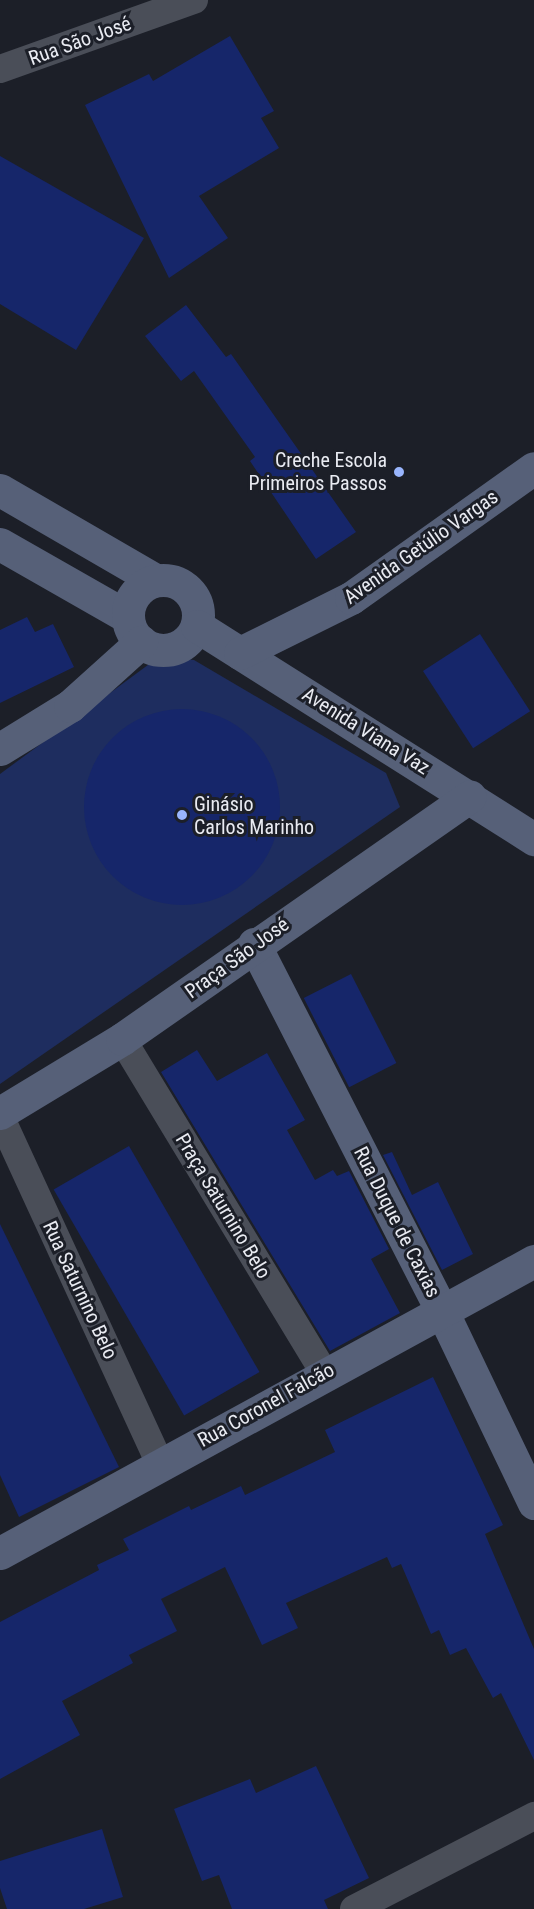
<!DOCTYPE html>
<html>
<head>
<meta charset="utf-8">
<style>
	body { margin:0 }
	#map { position:relative; width:534px; height:1909px; overflow:hidden; background:#1c1f28; font-family:"Roboto Condensed",sans-serif }
	div>[style] { position:absolute }
	.green>* { inset:0; background:#1e2d5f }
	.building>* { inset:0; background:#16266a; transform-origin:0 0 }
	.round { border-radius:50% }
	.street>* { height:28px; margin:-14px; padding:0 14px; transform-origin:14px; border-radius:14px; background:#4a4e58 }
	.secondary>* { height:33px; margin:-16.5px; padding:0 16.5px; transform-origin:16.5px; border-radius:16.5px; background:#566078 }
	.secondary>.ring { margin:-16.5px; padding:0; box-sizing:content-box; background:none; border:33px solid #566078; border-radius:50% }
	.dots>* { width:16px; height:16px; translate:-50% -50%; box-sizing:border-box; border:3px solid #1c1f28; border-radius:50% }
	span { translate:-50% -50%; white-space:nowrap; text-align:center; line-height:1.15; -webkit-text-stroke:6px #1c1f28; paint-order:stroke }
	.street-label { font-size:20px; color:#e9ebf2 }
	.poi-label { font-size:20px; color:#e9ebf2 }
	.right { translate:-100% -50%; text-align:right }
	.left { translate:0 -50%; text-align:left }
</style>
</head>
<body>
<div id="map">
	<div class="green">
		<div style="clip-path:polygon(178px 658px,194px 660px,386px 773px,400px 807px,0 1084px,0 774px,152px 662px)"></div>
	</div>
	<div class="building">
		<div style="clip-path:polygon(230px 36px,274px 111px,261px 118px,279px 148px,199px 196px,228px 238px,169px 278px,85px 105px,149px 74px,153px 81px)"></div>
		<div style="clip-path:polygon(0 156px,144px 238px,76px 350px,0 304px)"></div>
		<div style="clip-path:polygon(186px 305px,226px 357px,231px 354px,356px 532px,316px 559px,250px 461px,255px 457px,194px 371px,181px 381px,145px 336px)"></div>
		<div style="clip-path:polygon(27px 617px,35px 632px,53px 624px,74px 667px,0 703px,0 630px)"></div>
		<div style="left:480px;top:634px;width:92px;height:68px;rotate:57deg"></div>
		<div class="round" style="left:84px;top:709px;width:196px;height:196px"></div>
		<div style="left:351px;top:974px;width:100px;height:53px;rotate:63deg"></div>
		<div style="clip-path:polygon(197px 1050px,217px 1081px,267px 1053px,305px 1120px,287px 1130px,315px 1180px,333px 1170px,337px 1176px,349px 1171px,389px 1249px,371px 1259px,400px 1313px,330px 1351px,161px 1072px)"></div>
		<div style="left:129px;top:1146px;width:261px;height:87px;rotate:60deg"></div>
		<div style="clip-path:polygon(392px 1152px,412px 1195px,438px 1182px,473px 1254px,442px 1270px,383px 1155px)"></div>
		<div style="clip-path:polygon(0 1224px,119px 1467px,19px 1517px,0 1475px)"></div>
		<div style="clip-path:polygon(433px 1377px,503px 1525px,485px 1534px,534px 1649px,534px 1760px,501px 1693px,493px 1698px,466px 1648px,450px 1655px,439px 1630px,431px 1634px,401px 1564px,392px 1568px,387px 1557px,286px 1603px,298px 1628px,262px 1645px,225px 1567px,161px 1599px,177px 1631px,129px 1655px,133px 1663px,62px 1701px,80px 1735px,0 1779px,0 1622px,99px 1570px,97px 1565px,129px 1550px,123px 1539px,189px 1506px,191px 1510px,241px 1486px,245px 1495px,335px 1452px,325px 1430px)"></div>
		<div style="clip-path:polygon(316px 1766px,369px 1878px,324px 1900px,328px 1909px,232px 1909px,219px 1875px,202px 1881px,174px 1809px,250px 1779px,256px 1793px)"></div>
		<div style="clip-path:polygon(102px 1829px,123px 1897px,84px 1909px,7px 1909px,0 1888px,0 1861px)"></div>
	</div>
	<div class="street">
		<div style="left:0;top:69px;width:206px;rotate:-19.6deg"></div>
		<div style="left:122px;top:1039px;width:390px;rotate:58.8deg"></div>
		<div style="left:0;top:1116px;width:383px;rotate:65.3deg"></div>
		<div style="left:354px;top:1909px;width:203px;rotate:-27.3deg"></div>
	</div>
	<div class="secondary">
		<div style="left:0;top:490px;width:179px;rotate:30.1deg"></div>
		<div style="left:0;top:544px;width:147px;rotate:29.7deg"></div>
		<div class="ring" style="left:128px;top:580px;width:37px;height:37px"></div>
		<div style="left:197px;top:626px;width:399px;rotate:32.3deg"></div>
		<div style="left:240px;top:653px;width:124px;rotate:-26.4deg"></div>
		<div style="left:351px;top:598px;width:224px;rotate:-35.4deg"></div>
		<div style="left:0;top:749px;width:82px;rotate:-31.6deg"></div>
		<div style="left:70px;top:706px;width:96px;rotate:-42deg"></div>
		<div style="left:254px;top:944px;width:412px;rotate:62.9deg"></div>
		<div style="left:442px;top:1311px;width:213px;rotate:64.4deg"></div>
		<div style="left:0;top:1113px;width:143px;rotate:-31.2deg"></div>
		<div style="left:122px;top:1039px;width:424px;rotate:-34.9deg"></div>
		<div style="left:0;top:1553px;width:609px;rotate:-28.67deg"></div>
	</div>
	<div class="dots">
		<div style="left:399px;top:472px;background:#99b5fd"></div>
		<div style="left:182px;top:815px;background:#99b5fd"></div>
	</div>
	<div class="street-label">
		<span style="left:80px;top:41px;rotate:-20deg">Rua São José</span>
		<span style="left:421px;top:547px;rotate:-35deg">Avenida Getúlio Vargas</span>
		<span style="left:366px;top:731px;rotate:32deg">Avenida Viana Vaz</span>
		<span style="left:237px;top:958px;rotate:-36deg">Praça São José</span>
		<span style="left:223px;top:1206px;rotate:59deg">Praça Saturnino Belo</span>
		<span style="left:397px;top:1222px;rotate:63deg">Rua Duque de Caxias</span>
		<span style="left:80px;top:1290px;rotate:65deg">Rua Saturnino Belo</span>
		<span style="left:266px;top:1405px;rotate:-29deg">Rua Coronel Falcão</span>
	</div>
	<div class="poi-label">
		<span class="right" style="left:387px;top:472px">Creche Escola<br>Primeiros Passos</span>
		<span class="left" style="left:194px;top:816px">Ginásio<br>Carlos Marinho</span>
	</div>
</div>
</body>
</html>
